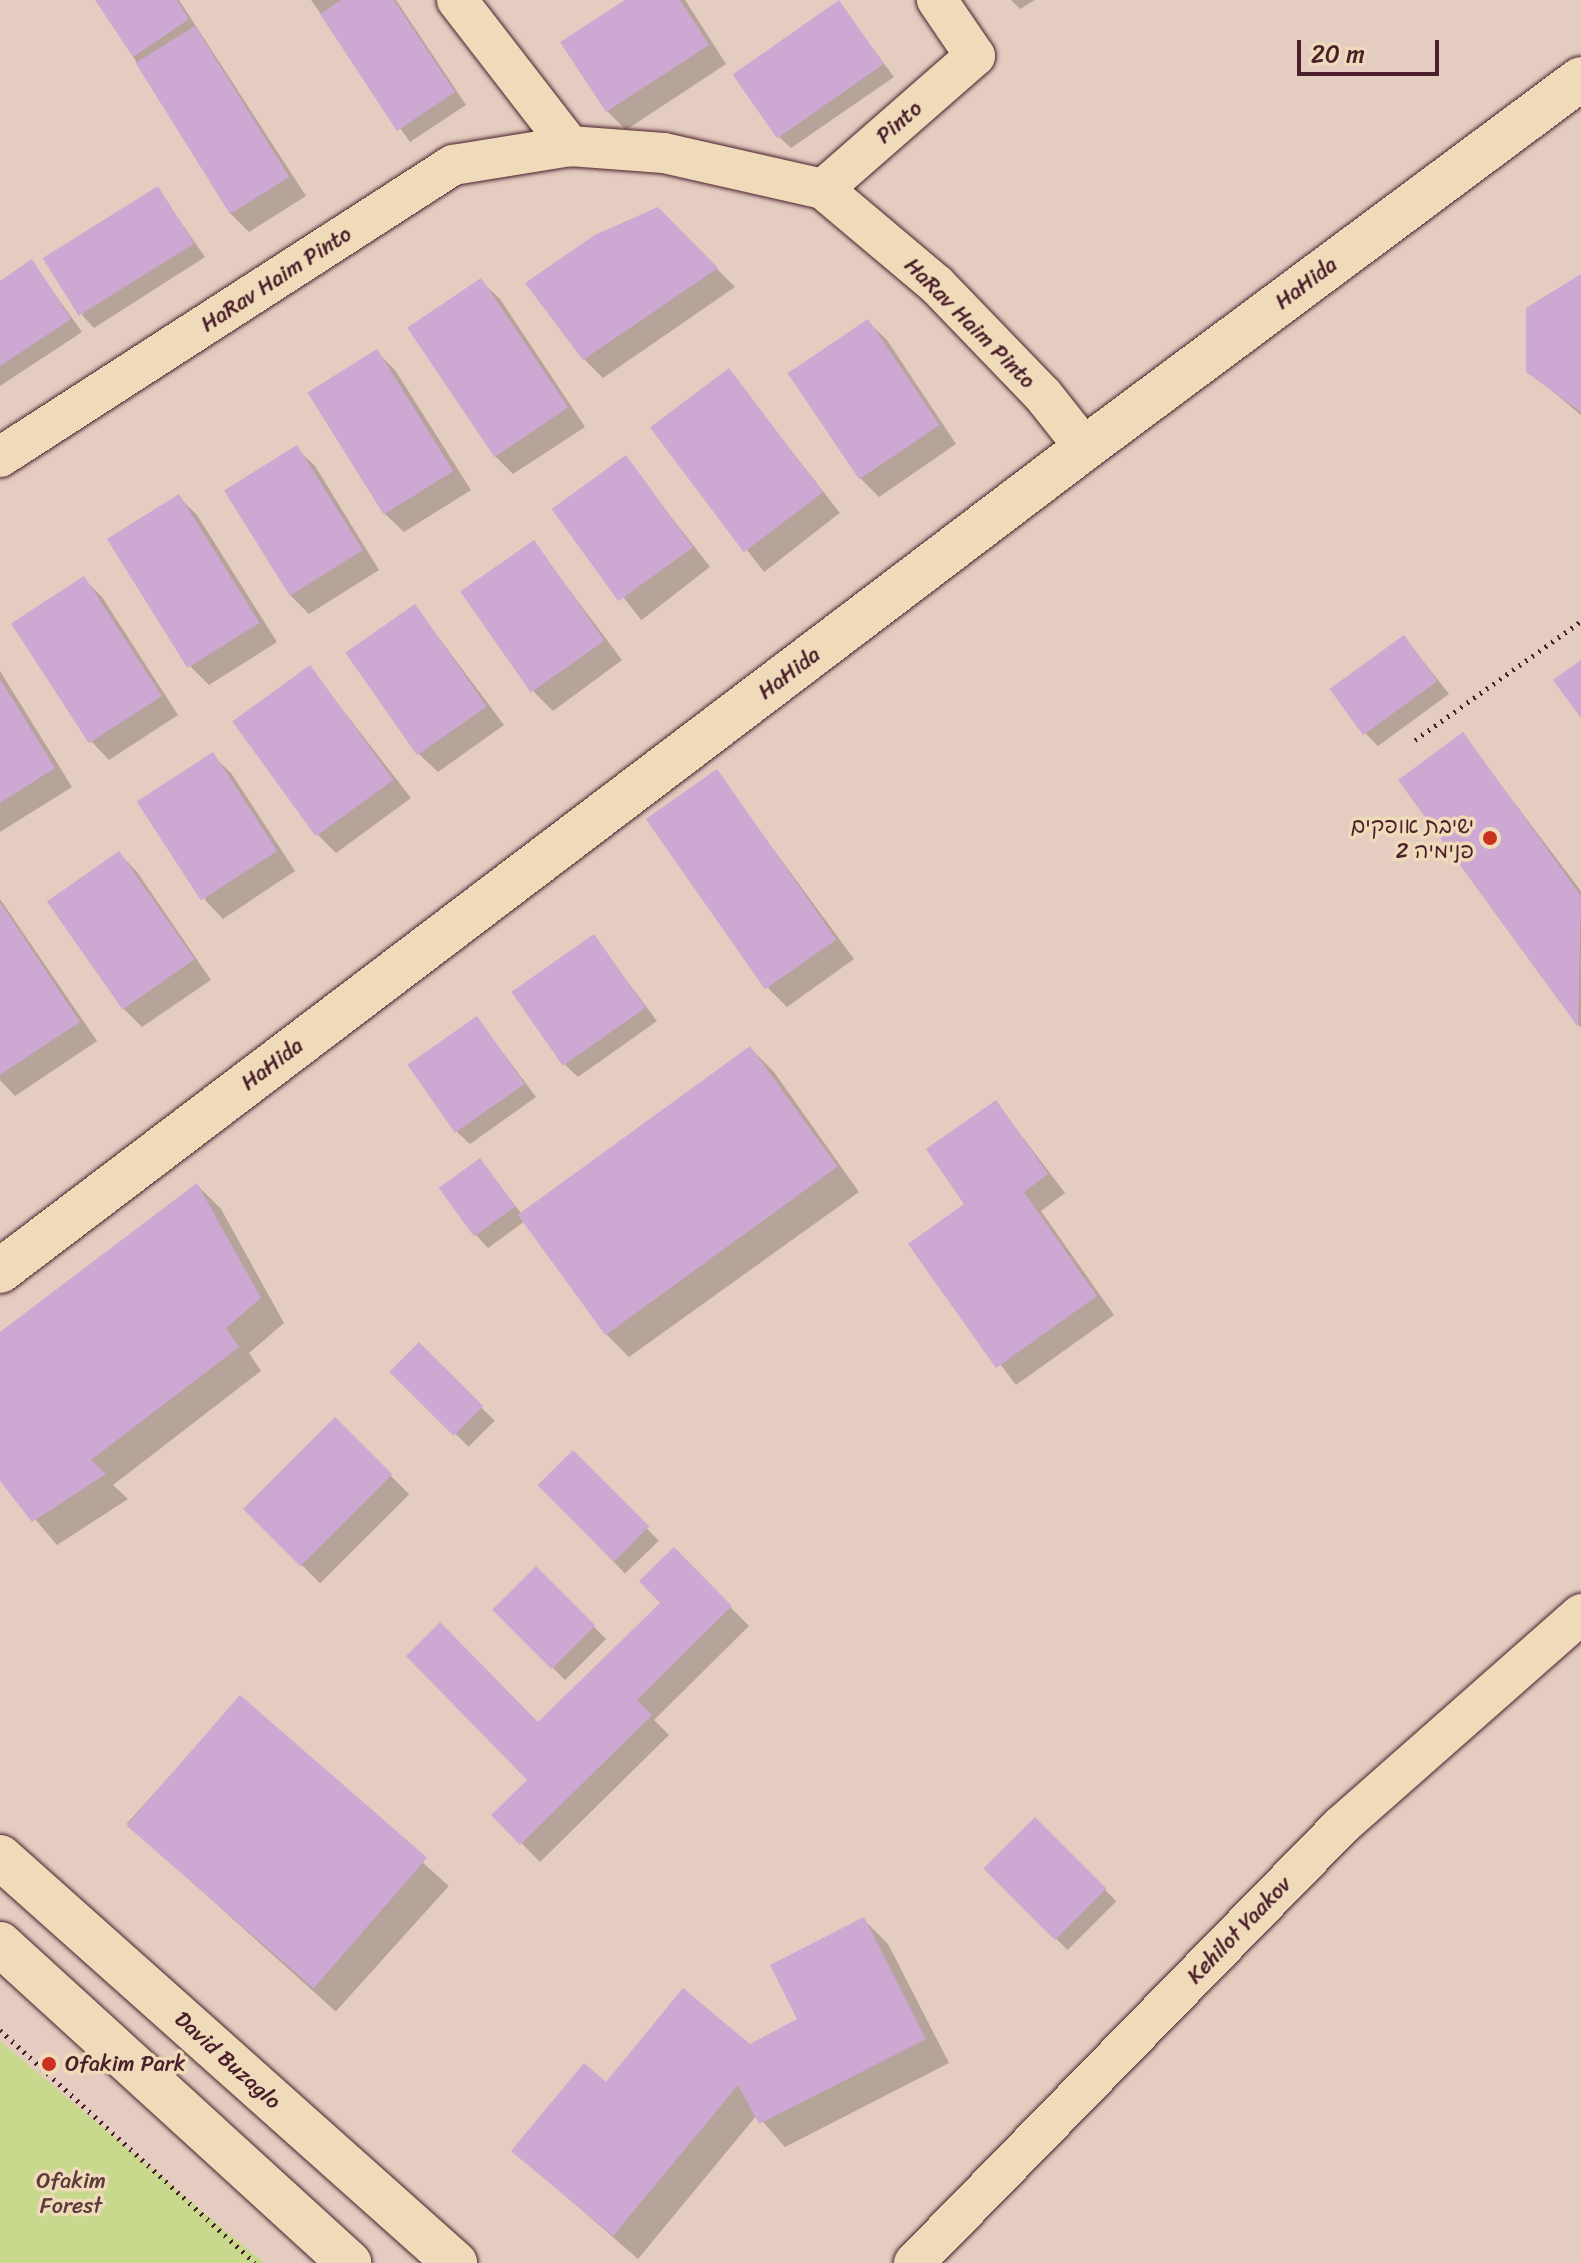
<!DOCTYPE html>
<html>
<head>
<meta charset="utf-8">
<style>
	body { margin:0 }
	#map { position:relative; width:1581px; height:2263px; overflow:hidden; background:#e4ccc0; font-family:Sriracha,"Playpen Sans Hebrew",sans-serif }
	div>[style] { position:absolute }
	.green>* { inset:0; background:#c8d98d }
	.shadow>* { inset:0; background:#0003; transform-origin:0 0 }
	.building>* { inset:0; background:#cca8d2; transform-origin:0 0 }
	.path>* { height:5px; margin-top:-2.5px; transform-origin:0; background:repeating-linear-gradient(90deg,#4a1f2b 0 2px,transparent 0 8px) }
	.roads { filter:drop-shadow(0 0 2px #4a1f2b) drop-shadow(0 0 2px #4a1f2b) }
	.minor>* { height:40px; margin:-20px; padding:0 20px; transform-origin:20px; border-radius:20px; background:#efdbb9 }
	.tertiary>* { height:44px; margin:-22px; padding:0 22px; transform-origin:22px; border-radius:22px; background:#efdbb9 }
	.dots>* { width:22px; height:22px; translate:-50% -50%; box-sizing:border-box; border:4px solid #efdbb9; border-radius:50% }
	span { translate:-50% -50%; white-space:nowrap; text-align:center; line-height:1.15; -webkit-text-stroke:7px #efdbb9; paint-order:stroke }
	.street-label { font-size:22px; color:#4a1f2b }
	.poi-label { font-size:22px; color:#4a1f2b }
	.right { translate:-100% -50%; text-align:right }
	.left { translate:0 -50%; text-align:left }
	.park-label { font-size:22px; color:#5d3b3a }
	.scale { position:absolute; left:1297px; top:40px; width:142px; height:36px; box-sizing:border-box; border:4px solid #4a1f2b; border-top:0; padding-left:10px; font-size:24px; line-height:28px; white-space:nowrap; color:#4a1f2b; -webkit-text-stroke:6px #efdbb9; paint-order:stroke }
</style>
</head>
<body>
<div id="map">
	<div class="green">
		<div style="clip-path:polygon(0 2041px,264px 2263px,0 2263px)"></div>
	</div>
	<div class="shadow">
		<div style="clip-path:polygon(98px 0,179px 0,306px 196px,249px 232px,230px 213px)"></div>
		<div style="clip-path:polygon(311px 0,396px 0,466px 105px,410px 142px)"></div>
		<div style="clip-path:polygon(629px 0,685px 0,726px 64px,626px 130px,607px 111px)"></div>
		<div style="clip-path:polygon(1011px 0,1035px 0,1020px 9px)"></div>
		<div style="clip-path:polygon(839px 3px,894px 77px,791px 148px,778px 136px)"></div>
		<div style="clip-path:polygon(157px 188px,205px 257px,94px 328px,82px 315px)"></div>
		<div style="clip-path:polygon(658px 210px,735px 287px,603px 378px,584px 359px)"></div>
		<div style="clip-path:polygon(32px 262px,82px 332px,0 386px,0 283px)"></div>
		<div style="clip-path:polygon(1581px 277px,1581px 415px,1528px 371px)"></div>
		<div style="clip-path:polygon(481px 281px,500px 299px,585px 427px,513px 474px,495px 456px,410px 328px)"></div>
		<div style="clip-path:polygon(868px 322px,887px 340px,956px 444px,879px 497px,860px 478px)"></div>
		<div style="clip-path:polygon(377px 352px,395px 370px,471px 490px,404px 532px,385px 514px)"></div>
		<div style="left:729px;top:371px;width:180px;height:96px;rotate:52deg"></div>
		<div style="clip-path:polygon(296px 448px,315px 466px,379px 570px,309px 614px,291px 596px)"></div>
		<div style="left:625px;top:458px;width:138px;height:87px;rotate:52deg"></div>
		<div style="clip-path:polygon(179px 497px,197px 515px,277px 642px,209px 685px,191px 667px)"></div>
		<div style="clip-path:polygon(534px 543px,622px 660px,553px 711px,534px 692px)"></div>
		<div style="clip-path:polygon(83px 578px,102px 597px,178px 715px,109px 760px,91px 741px)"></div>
		<div style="clip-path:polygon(415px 606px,504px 725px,438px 772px,419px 754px)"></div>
		<div style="clip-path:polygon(1404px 637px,1449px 694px,1378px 746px,1366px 734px)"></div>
		<div style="clip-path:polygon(310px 668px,411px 798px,336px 853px,318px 835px)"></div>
		<div style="clip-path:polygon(0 671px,72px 787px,0 832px)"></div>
		<div style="clip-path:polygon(1463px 735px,1581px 891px,1581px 1028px,1401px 781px)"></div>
		<div style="clip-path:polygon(212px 755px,231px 773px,295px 871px,223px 919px,205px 900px)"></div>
		<div style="clip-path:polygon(716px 771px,854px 959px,787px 1007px,769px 989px)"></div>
		<div style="clip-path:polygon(119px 853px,137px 872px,211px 980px,142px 1027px,124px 1009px,50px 901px)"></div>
		<div style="clip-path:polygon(0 899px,97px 1041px,15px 1096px,0 1080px)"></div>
		<div style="clip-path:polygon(594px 937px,657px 1021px,578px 1077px,565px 1065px)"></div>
		<div style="clip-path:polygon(477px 1018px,536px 1097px,470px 1144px,457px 1132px)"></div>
		<div style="clip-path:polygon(750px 1048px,774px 1072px,859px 1192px,629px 1357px,605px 1333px,525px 1221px,488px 1248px,476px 1235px,480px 1160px,521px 1213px)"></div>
		<div style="clip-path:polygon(996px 1102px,1065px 1193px,1041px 1211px,1114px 1315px,1016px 1385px,910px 1244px,967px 1204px)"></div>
		<div style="clip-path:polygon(197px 1185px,221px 1209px,284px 1323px,249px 1353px,261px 1371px,113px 1485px,128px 1499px,57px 1545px,0 1478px,0 1335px)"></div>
		<div style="left:419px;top:1345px;width:107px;height:37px;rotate:45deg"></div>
		<div style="left:335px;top:1420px;width:105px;height:126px;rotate:45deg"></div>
		<div style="left:574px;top:1453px;width:122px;height:47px;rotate:46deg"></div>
		<div style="clip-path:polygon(674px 1550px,749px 1626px,654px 1720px,669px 1735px,540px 1862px,494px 1815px,530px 1780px,538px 1725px,663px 1603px)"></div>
		<div style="left:536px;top:1569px;width:99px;height:58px;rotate:45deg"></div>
		<div style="left:240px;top:1698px;width:281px;height:169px;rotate:42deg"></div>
		<div style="left:1035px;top:1820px;width:115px;height:69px;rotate:45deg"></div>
		<div style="clip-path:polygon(864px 1920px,888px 1944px,949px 2063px,785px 2147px,757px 2115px,638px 2259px,514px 2151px,606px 2084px,749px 2046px,799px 2020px)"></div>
	</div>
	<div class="building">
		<div style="clip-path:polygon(95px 0,177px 0,189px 19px,133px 57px)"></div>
		<div style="clip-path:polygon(341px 0,394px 0,455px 92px,397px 131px,320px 14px)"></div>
		<div style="clip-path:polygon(625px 0,680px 0,709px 45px,606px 112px,560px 42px)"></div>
		<div style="left:839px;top:0;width:78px;height:130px;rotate:55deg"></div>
		<div style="left:195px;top:26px;width:178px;height:70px;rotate:58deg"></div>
		<div style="left:158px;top:186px;width:68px;height:136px;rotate:58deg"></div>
		<div style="clip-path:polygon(658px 207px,718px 268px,583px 360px,525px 283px,595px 235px)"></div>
		<div style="clip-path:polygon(32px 259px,71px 319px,0 366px,0 281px)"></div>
		<div style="clip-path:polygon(1581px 274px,1581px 412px,1526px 372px,1526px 308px)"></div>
		<div style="left:481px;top:278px;width:156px;height:89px;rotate:56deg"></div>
		<div style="left:868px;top:319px;width:128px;height:97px;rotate:56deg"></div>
		<div style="left:377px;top:349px;width:144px;height:82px;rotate:58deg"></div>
		<div style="left:729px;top:368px;width:156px;height:99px;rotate:53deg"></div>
		<div style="left:297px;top:445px;width:124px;height:86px;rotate:58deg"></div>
		<div style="left:626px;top:455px;width:114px;height:92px;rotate:54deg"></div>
		<div style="left:179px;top:494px;width:152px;height:85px;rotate:58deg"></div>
		<div style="left:534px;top:540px;width:123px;height:90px;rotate:55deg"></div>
		<div style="left:84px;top:576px;width:143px;height:87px;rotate:57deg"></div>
		<div style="left:415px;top:604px;width:125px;height:85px;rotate:55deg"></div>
		<div style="left:1404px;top:635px;width:57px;height:92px;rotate:54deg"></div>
		<div style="clip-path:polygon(1581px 660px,1581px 718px,1553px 680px)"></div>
		<div style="left:310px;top:665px;width:142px;height:96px;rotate:54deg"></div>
		<div style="clip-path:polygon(0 679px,55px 768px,0 803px)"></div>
		<div style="clip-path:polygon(1463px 732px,1581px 896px,1578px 1027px,1398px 780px)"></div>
		<div style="left:213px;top:752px;width:118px;height:91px;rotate:57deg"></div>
		<div style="left:717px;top:769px;width:208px;height:87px;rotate:55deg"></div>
		<div style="left:119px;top:851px;width:132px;height:88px;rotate:55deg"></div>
		<div style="clip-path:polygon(0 902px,80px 1022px,0 1075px)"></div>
		<div style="left:594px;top:934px;width:90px;height:101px;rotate:55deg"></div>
		<div style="left:477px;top:1016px;width:83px;height:85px;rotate:55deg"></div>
		<div style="left:750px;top:1046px;width:149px;height:287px;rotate:54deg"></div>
		<div style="clip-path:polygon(996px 1100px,1048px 1174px,1024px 1192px,1097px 1296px,996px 1368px,908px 1244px,964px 1204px,926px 1149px)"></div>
		<div style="left:480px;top:1158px;width:60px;height:51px;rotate:54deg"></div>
		<div style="clip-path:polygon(197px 1183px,261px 1298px,226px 1328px,239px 1347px,91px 1460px,106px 1474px,32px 1522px,0 1481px,0 1332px)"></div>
		<div style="left:419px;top:1342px;width:91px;height:42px;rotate:45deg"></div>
		<div style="left:335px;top:1417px;width:81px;height:130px;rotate:45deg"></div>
		<div style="left:573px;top:1450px;width:108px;height:50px;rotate:45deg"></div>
		<div style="clip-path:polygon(674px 1547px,732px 1606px,637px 1700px,652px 1715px,520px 1845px,491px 1815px,527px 1780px,406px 1656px,440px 1622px,538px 1722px,660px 1603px,639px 1581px)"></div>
		<div style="left:536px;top:1566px;width:84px;height:62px;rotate:45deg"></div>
		<div style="left:240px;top:1695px;width:248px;height:173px;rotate:41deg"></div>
		<div style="left:1035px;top:1817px;width:101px;height:73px;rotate:45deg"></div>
		<div style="clip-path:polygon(864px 1917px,926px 2039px,759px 2124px,738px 2085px,613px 2236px,511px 2151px,584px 2063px,606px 2082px,683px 1988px,750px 2044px,797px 2019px,770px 1965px)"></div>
	</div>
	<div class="path">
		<div style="left:1415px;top:740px;width:204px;rotate:-35.6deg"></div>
		<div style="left:0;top:2030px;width:345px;rotate:42.4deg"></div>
	</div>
	<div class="roads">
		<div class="minor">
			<div style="left:457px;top:0;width:185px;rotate:52.3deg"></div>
			<div style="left:823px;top:189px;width:202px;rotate:-41.2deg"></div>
			<div style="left:975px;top:56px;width:68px;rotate:-124.2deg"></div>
			<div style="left:0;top:457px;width:539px;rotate:-32.81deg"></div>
			<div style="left:453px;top:165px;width:119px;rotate:-9.2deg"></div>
			<div style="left:570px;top:146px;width:94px;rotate:4.3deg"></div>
			<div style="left:664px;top:153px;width:163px;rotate:12.8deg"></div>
			<div style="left:823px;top:189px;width:148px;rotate:40.1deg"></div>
			<div style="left:936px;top:284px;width:154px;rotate:46.1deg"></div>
			<div style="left:1043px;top:395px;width:68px;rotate:51.6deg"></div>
			<div style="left:914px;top:2263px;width:612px;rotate:-45.66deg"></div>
			<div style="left:1342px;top:1825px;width:319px;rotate:-41.4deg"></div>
		</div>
		<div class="tertiary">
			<div style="left:0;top:1271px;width:1362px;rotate:-37.18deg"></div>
			<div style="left:1085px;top:448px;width:618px;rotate:-36.65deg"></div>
			<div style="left:0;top:1857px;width:610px;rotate:41.74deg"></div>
			<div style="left:0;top:1944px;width:473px;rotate:42.4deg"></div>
		</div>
	</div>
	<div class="dots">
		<div style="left:1490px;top:838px;background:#c8321e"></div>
		<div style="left:49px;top:2064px;background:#c8321e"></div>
	</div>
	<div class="street-label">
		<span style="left:899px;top:122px;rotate:-41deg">Pinto</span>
		<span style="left:276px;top:279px;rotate:-33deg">HaRav Haim Pinto</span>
		<span style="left:1306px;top:283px;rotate:-37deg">HaHida</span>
		<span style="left:970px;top:323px;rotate:45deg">HaRav Haim Pinto</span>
		<span style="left:789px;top:673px;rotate:-37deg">HaHida</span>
		<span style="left:272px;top:1064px;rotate:-37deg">HaHida</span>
		<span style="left:1239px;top:1930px;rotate:-46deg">Kehilot Yaakov</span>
		<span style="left:228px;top:2060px;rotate:42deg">David Buzaglo</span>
	</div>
	<div class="poi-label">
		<span class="right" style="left:1474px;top:838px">ישיבת אופקים<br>פנימיה 2</span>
		<span class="left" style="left:65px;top:2064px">Ofakim Park</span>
	</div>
	<div class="park-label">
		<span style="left:71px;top:2193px">Ofakim<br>Forest</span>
	</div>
	<div class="scale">20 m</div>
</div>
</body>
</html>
